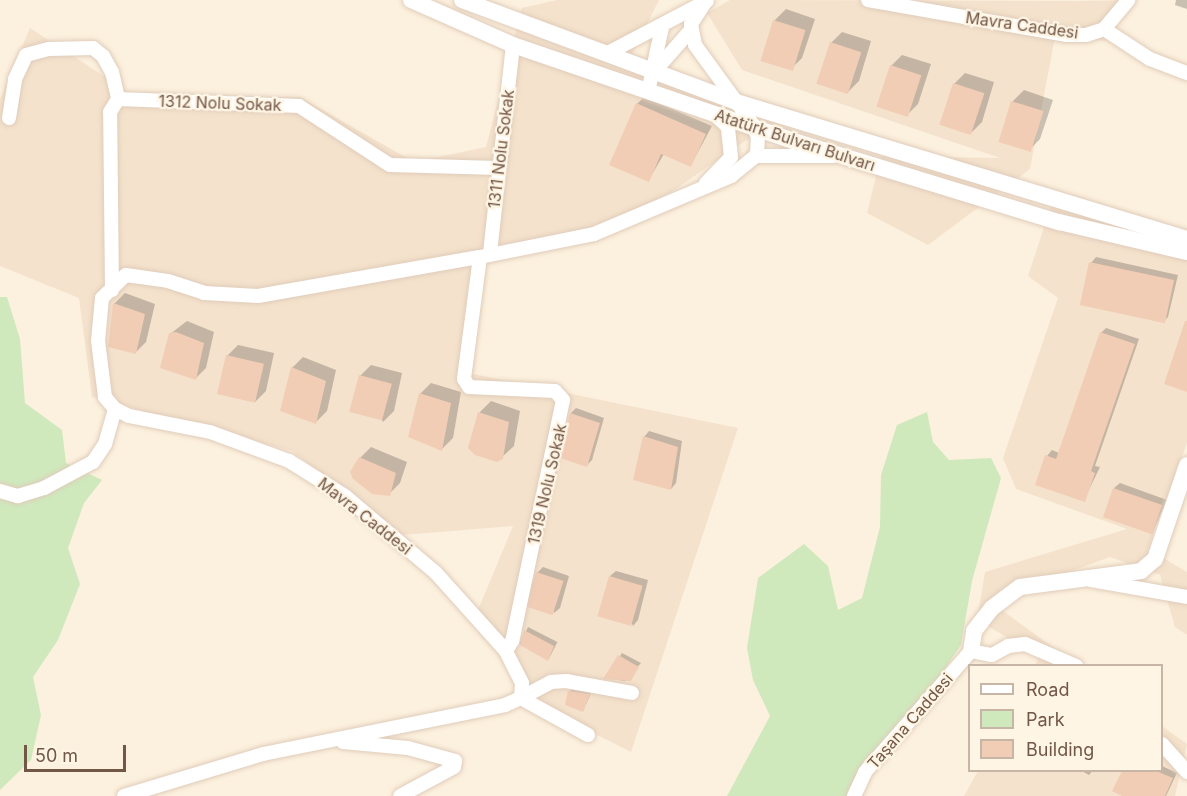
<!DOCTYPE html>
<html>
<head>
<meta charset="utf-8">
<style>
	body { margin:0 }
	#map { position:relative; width:1187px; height:796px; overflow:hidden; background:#fcf1de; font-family:Inter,sans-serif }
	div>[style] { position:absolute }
	.residential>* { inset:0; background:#f4e2cc }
	.green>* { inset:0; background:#cfe9bd }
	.shadow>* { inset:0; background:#0003; transform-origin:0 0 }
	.building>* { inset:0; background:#f2cdb5; transform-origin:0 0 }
	.roads { filter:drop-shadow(0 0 2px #e0ccba) drop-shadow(0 0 2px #e0ccba) }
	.minor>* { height:14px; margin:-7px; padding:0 7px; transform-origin:7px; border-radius:7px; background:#fff }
	.tertiary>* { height:16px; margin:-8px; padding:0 8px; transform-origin:8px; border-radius:8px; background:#fff }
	span { translate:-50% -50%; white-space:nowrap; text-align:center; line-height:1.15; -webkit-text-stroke:4.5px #fff5e4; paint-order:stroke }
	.street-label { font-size:16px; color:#725646 }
	.legend { position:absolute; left:968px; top:664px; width:195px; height:108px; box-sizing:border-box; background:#fff5e4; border:2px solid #c7b5a5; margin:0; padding:8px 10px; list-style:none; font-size:18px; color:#725646 }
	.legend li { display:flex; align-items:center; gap:12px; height:30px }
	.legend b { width:30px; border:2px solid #c7b5a5 }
	.scale { position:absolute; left:24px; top:745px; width:102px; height:27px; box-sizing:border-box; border:3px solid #725646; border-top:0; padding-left:8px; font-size:18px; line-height:21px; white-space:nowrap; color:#725646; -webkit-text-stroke:4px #fff5e4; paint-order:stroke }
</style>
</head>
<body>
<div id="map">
	<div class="residential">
		<div style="clip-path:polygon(557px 0,659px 0,625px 68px,767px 126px,625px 224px,483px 252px,459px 371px,738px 428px,631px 752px,526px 699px,475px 617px,513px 526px,402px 535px,292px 451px,92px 397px,79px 298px,0 266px,0 99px,30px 28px,136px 97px,300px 97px,414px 162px,486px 147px,522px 8px)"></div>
		<div style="clip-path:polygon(730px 0,1078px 1px,1129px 0,1106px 41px,1055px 37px,1030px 169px,928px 245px,867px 213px,881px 156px,1000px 158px,742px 70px,707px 13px)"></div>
		<div style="clip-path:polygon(1054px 197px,1187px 250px,1187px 443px,1148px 549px,1187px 572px,1187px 635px,1175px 627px,1160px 575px,1110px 557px,989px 601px,1078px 665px,1035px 665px,1040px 656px,977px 620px,985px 572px,1127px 529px,1016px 489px,1003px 458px,1058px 298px,1028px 276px)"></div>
		<div style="clip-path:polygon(1162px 726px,1187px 744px,1175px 796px,964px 796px,978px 771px,1162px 770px)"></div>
	</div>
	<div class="green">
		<div style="clip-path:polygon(0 297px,7px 297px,20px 339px,25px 403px,62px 430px,66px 463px,102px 480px,84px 503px,68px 548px,80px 584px,58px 640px,33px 677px,41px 715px,31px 760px,0 790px)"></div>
		<div style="clip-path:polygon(927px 412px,933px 442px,949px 460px,991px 458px,1001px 478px,972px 581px,961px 645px,857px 796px,727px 796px,770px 716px,753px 680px,747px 648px,758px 578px,804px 544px,828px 566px,838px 610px,862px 598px,880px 527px,881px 475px,897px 425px)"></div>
	</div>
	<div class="shadow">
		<div style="clip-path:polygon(1176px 0,1187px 0,1187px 9px,1175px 5px)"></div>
		<div style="clip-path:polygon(786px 9px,815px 19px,802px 58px,791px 69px,762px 60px,775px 20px)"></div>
		<div style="clip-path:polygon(842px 32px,871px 41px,859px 81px,848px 92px,831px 43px)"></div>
		<div style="clip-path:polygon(902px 55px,931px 64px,918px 104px,907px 115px,891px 66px)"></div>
		<div style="clip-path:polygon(965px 73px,994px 82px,982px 122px,971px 133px,954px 84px)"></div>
		<div style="clip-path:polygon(1024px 90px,1053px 100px,1040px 139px,1029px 150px,1000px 141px,1013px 101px)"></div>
		<div style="clip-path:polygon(644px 97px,712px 126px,691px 165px,664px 154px,648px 181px,637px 104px)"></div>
		<div style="clip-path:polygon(1096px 257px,1178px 275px,1168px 317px,1163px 322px,1091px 263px)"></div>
		<div style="clip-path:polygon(125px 293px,155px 304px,146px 342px,135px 353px,114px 304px)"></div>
		<div style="clip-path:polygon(187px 321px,214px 332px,206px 368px,195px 379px,170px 334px)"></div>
		<div style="clip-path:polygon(1106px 328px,1139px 339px,1095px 466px,1100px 467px,1084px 500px,1047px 456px,1052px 450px,1059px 453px,1101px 333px)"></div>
		<div style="clip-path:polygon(238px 345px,274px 353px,266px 391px,255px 402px,227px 356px)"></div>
		<div style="clip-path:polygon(303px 357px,336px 370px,327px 411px,316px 422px,292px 368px)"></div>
		<div style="clip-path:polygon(371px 365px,402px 373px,394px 411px,383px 422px,360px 376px)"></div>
		<div style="clip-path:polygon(431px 383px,461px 392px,453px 438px,442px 449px,420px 394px)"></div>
		<div style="clip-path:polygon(491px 401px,520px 411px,514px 446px,502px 457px,470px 448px,480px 412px)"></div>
		<div style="clip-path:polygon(576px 408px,604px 418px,592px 460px,587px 465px,571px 413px)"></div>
		<div style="clip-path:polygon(649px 431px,682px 441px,676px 483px,671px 489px,644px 437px)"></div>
		<div style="clip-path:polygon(371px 447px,407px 462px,400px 483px,389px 494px,360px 458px)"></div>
		<div style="clip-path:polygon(1120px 483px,1167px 500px,1152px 533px,1114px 488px)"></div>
		<div style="clip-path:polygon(543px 567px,569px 576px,560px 608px,554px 613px,537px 573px)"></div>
		<div style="clip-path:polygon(616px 571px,648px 580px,638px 620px,633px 626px,610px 576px)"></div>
		<div style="left:528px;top:627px;width:33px;height:19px;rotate:27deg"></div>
		<div style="clip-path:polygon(622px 653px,641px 663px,625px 681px,606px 678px)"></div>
		<div style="clip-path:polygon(573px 688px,592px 691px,583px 711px,570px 691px)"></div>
		<div style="clip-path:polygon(1162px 766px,1177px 773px,1166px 796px,1125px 796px,1114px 791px,1124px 770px,1162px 770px)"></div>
		<div style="clip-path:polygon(1080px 770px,1093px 770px,1089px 775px)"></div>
	</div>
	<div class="building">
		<div style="left:773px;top:20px;width:34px;height:43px;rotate:17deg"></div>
		<div style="left:830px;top:42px;width:33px;height:44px;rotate:18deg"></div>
		<div style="left:890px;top:65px;width:33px;height:44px;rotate:18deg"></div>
		<div style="left:953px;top:83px;width:33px;height:44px;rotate:18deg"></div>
		<div style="left:1011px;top:101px;width:34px;height:43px;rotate:17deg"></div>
		<div style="clip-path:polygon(636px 103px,706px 134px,691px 167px,661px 154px,649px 182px,609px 165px)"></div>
		<div style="left:1089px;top:262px;width:87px;height:44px;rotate:12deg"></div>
		<div style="clip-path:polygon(113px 303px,145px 314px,136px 354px,108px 347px)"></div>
		<div style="clip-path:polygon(1185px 321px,1187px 321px,1187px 392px,1164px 384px)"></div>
		<div style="clip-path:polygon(176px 332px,204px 343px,196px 380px,160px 368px,169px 333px)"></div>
		<div style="clip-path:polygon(1100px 332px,1135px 344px,1091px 471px,1095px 473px,1085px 502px,1035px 485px,1045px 455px,1056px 459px)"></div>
		<div style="left:226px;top:355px;width:39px;height:40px;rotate:13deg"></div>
		<div style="clip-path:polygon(291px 367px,326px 381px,316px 424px,280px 411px)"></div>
		<div style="left:359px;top:375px;width:34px;height:38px;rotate:15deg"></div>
		<div style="clip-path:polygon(419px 393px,451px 403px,442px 451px,408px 437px)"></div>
		<div style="clip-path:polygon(478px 412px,509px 422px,503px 459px,497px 462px,475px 455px,468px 448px)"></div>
		<div style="clip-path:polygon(570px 413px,600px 423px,587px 467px,560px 458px)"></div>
		<div style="clip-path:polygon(643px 436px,678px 447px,671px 490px,633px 480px)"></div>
		<div style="clip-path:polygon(359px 457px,396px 473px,390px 496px,372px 494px,353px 479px,350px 472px)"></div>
		<div style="left:1113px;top:488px;width:52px;height:31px;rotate:19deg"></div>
		<div style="left:536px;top:572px;width:29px;height:36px;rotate:18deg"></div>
		<div style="left:609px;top:576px;width:35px;height:42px;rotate:16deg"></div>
		<div style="clip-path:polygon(524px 630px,554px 646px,548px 661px,520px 645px)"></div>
		<div style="clip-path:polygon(618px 655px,639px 667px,631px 681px,603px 679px)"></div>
		<div style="clip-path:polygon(568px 691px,590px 694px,583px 712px,565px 705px)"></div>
		<div style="clip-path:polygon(1122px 771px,1156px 771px,1173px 778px,1165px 796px,1122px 796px,1112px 791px)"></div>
	</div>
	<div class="roads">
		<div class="minor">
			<div style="left:868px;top:0;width:202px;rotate:10deg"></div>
			<div style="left:1067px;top:35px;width:19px"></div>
			<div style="left:1086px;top:35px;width:19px;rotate:-18deg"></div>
			<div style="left:1104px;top:29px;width:38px;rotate:-50deg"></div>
			<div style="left:1104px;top:29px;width:55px;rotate:33.1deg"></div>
			<div style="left:1150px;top:59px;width:40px;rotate:21deg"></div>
			<div style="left:606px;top:54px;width:114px;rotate:-27.7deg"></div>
			<div style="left:654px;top:72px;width:55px;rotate:-48.7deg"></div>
			<div style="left:648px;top:92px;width:66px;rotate:-77.8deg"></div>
			<div style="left:9px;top:118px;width:39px;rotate:-81deg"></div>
			<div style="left:15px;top:79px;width:26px;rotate:-65deg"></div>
			<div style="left:26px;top:55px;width:24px;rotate:-15deg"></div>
			<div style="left:49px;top:49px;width:44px;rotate:-1.3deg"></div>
			<div style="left:93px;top:48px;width:13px;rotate:39deg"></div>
			<div style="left:103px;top:56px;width:18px;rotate:61deg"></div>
			<div style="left:112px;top:72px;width:28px;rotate:77deg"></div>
			<div style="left:755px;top:156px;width:78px"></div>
			<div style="left:706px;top:183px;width:36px;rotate:-46deg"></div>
			<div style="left:731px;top:157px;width:30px;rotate:-96deg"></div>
			<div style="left:728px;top:127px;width:16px;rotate:-137deg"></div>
			<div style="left:490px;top:253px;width:209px;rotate:-83.7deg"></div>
			<div style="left:480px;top:257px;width:123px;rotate:97.5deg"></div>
			<div style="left:464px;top:379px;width:9px;rotate:58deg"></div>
			<div style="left:469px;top:387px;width:86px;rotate:2.7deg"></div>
			<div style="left:555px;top:391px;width:12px;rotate:48deg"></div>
			<div style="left:563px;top:400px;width:246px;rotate:101.9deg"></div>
			<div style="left:512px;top:641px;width:12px;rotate:121deg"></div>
			<div style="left:112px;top:290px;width:178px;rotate:-90.6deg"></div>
			<div style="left:110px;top:112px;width:15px;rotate:-58deg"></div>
			<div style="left:118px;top:99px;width:181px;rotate:2.2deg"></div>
			<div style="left:299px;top:106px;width:108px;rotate:33deg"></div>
			<div style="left:390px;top:165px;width:109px;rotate:1.6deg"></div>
			<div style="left:0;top:491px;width:19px;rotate:16deg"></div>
			<div style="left:18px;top:496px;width:27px;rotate:-17deg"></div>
			<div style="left:44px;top:488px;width:55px;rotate:-28deg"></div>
			<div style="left:93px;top:462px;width:22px;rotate:-56deg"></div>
			<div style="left:105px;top:444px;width:36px;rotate:-74deg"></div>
			<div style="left:1091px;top:580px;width:97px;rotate:10deg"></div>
			<div style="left:588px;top:735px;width:77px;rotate:-151.1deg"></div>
			<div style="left:521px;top:698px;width:34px;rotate:-28deg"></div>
			<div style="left:551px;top:682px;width:15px;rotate:-4deg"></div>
			<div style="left:566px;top:681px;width:67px;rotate:10.3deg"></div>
			<div style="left:343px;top:742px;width:65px;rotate:5.3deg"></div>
			<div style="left:408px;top:748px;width:49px;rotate:15.5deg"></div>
			<div style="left:455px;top:761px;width:6px;rotate:99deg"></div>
			<div style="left:454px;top:767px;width:61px;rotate:151.8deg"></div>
			<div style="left:1162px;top:744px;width:38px;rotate:48deg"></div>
			<div style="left:124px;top:796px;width:145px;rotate:-16.8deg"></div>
			<div style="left:263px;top:754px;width:247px;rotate:-11.4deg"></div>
			<div style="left:505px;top:705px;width:17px;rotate:-24deg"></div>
			<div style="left:521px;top:698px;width:15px;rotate:-86deg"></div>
			<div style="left:522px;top:683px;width:36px;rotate:-117deg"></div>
			<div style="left:506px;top:651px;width:105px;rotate:-131.9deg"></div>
			<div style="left:436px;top:573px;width:119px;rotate:-139.8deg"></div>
			<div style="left:345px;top:496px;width:66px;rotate:-148deg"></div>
			<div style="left:289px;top:461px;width:84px;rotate:-159.8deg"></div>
			<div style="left:210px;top:432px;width:83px;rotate:-168.8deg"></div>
			<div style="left:129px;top:416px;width:16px;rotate:-153deg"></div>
			<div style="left:115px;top:409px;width:16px;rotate:-130deg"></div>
			<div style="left:105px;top:397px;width:56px;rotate:-97.1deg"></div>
			<div style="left:98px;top:341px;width:43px;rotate:-84.7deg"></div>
			<div style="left:102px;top:298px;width:33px;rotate:-44deg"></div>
			<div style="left:126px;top:275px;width:42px;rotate:8.1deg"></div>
			<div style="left:168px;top:281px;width:38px;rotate:18deg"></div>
			<div style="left:204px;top:293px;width:54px;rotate:3.2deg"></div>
			<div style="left:258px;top:296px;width:225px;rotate:-10deg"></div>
			<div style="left:480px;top:257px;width:116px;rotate:-11.4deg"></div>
			<div style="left:594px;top:234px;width:149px;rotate:-22.9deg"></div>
			<div style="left:731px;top:176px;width:33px;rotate:-39deg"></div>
			<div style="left:757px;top:155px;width:17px;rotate:-87deg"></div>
			<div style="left:758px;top:138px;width:13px;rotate:-108deg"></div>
			<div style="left:754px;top:126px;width:100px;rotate:-126.1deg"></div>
			<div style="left:695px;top:45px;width:21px;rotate:-101deg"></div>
			<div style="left:691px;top:24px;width:27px;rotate:-57deg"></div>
			<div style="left:854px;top:796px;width:26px;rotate:-65deg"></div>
			<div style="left:865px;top:772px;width:161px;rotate:-48.8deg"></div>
			<div style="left:971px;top:651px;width:21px;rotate:11deg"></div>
			<div style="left:992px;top:655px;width:18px;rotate:-29deg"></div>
			<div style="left:1008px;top:646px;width:17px;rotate:-7deg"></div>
			<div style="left:1025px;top:644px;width:56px;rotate:23.3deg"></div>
		</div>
		<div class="tertiary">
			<div style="left:411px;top:0;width:111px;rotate:23.8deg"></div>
			<div style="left:513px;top:45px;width:303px;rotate:18.9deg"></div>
			<div style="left:800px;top:143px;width:271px;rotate:17deg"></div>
			<div style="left:1059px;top:222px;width:131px;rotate:13.2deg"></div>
			<div style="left:462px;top:0;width:292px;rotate:20.4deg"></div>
			<div style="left:736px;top:102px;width:471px;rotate:16.9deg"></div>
			<div style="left:971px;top:651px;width:20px;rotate:-81deg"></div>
			<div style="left:974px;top:631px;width:29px;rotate:-52deg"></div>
			<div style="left:992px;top:608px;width:35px;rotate:-37deg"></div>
			<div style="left:1020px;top:587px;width:122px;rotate:-7.5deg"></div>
			<div style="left:1141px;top:571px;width:18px;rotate:-41deg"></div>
			<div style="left:1155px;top:559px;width:99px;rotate:-71.2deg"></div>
		</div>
	</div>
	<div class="street-label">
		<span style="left:1022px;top:25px;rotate:8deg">Mavra Caddesi</span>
		<span style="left:220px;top:103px;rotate:2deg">1312 Nolu Sokak</span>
		<span style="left:795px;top:140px;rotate:18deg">Atatürk Bulvarı Bulvarı</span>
		<span style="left:501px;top:149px;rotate:-83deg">1311 Nolu Sokak</span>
		<span style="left:547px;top:484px;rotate:-77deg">1319 Nolu Sokak</span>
		<span style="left:365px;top:516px;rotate:38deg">Mavra Caddesi</span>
		<span style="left:910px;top:721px;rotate:-49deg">Taşana Caddesi</span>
	</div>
	<ul class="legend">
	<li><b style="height:8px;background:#fff"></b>Road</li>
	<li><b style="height:16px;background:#cfe9bd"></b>Park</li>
	<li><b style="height:16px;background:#f2cdb5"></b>Building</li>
	</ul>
	<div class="scale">50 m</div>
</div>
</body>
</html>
